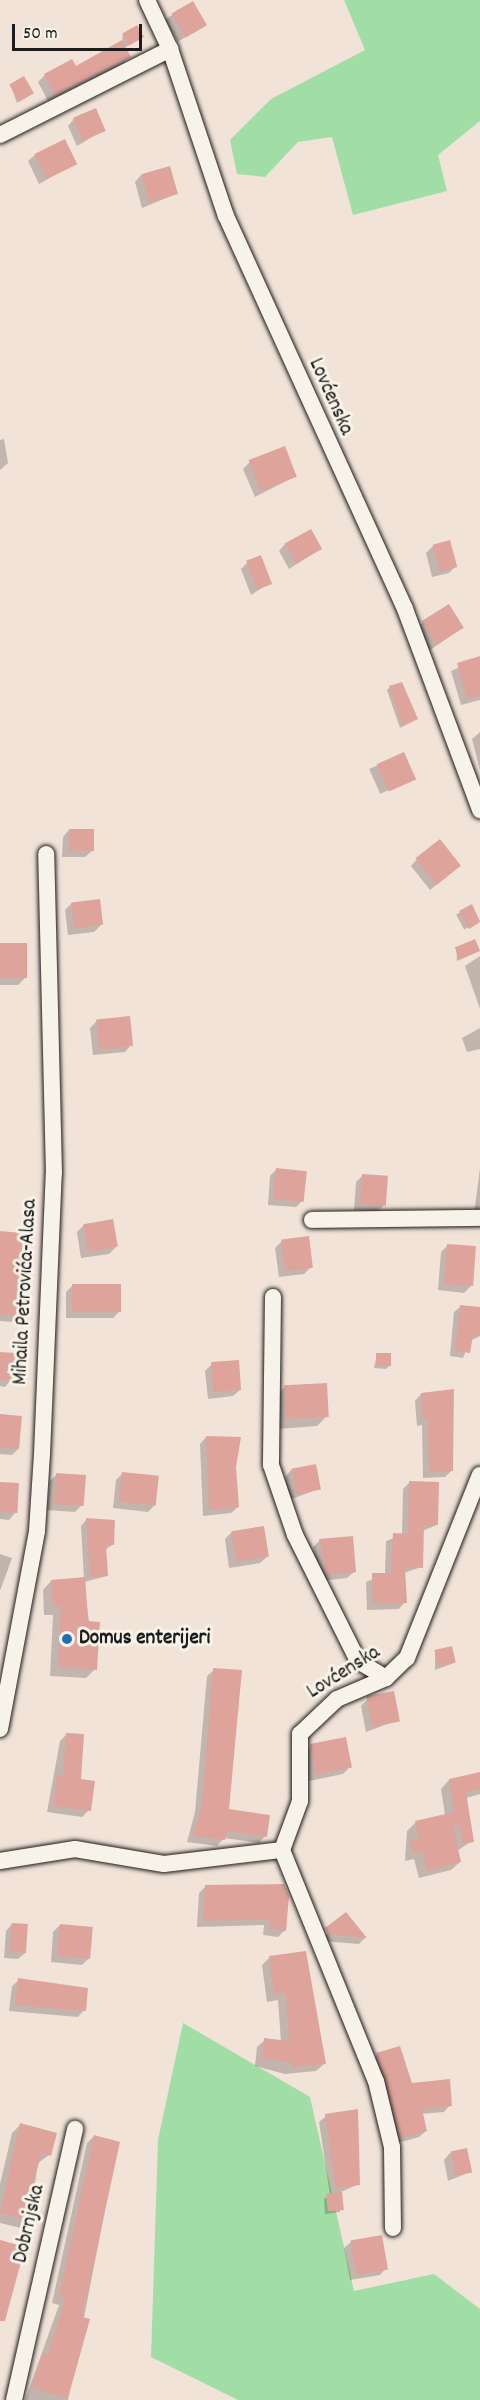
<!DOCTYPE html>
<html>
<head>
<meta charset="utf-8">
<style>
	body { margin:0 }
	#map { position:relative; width:480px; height:2400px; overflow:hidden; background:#f2e3d9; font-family:Dekko,sans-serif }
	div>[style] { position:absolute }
	.green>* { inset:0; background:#a1dea5 }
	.shadow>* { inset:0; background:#0003; transform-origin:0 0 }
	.building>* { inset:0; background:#dea49c; transform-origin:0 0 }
	.roads { filter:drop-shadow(0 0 2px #1c1c1c) drop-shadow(0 0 2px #1c1c1c) }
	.minor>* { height:16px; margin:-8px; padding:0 8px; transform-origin:8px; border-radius:8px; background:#f7f3e8 }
	.dots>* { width:16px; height:16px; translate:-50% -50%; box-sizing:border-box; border:3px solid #f7f3e8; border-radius:50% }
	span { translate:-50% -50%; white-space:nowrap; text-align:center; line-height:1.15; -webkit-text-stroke:6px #f7f3e8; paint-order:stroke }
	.street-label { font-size:21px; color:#1c1c1c }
	.poi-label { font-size:21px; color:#1c1c1c; font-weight:700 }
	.left { translate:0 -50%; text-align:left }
	.scale { position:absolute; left:12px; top:24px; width:130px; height:27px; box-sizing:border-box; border:3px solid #1c1c1c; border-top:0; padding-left:8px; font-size:18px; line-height:21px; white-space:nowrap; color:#1c1c1c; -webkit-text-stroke:4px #f7f3e8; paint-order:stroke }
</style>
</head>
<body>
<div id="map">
	<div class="green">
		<div style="clip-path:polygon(344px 0,480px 0,480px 121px,438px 155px,447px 191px,353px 215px,332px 137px,298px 142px,265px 177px,237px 174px,230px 140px,271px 99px,365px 50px)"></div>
		<div style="clip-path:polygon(183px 2023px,310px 2097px,354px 2291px,434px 2274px,480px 2309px,480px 2400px,238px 2400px,151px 2357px,158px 2140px)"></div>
	</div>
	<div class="shadow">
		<div style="left:192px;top:3px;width:26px;height:32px;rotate:59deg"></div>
		<div style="clip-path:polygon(123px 34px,142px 37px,124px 48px,129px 57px,123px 63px,48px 101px,38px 82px,45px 75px,76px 68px,122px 42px)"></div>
		<div style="clip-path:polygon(11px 86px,32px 93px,17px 103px)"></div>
		<div style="clip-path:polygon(74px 119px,104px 130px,77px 146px,68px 126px)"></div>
		<div style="clip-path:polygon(35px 155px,75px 164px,39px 184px,28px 161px)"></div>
		<div style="clip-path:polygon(141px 175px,176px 194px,142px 208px,135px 182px)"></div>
		<div style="clip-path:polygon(4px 439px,8px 463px,0 470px,0 440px)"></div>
		<div style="clip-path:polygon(250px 462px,296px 476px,255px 497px,243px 469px)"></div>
		<div style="clip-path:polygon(285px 544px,320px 549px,289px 569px,279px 551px)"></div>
		<div style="clip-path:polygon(433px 546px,456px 566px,449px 573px,432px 577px,426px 553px)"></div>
		<div style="clip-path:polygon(247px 563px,270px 583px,251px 595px,241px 569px)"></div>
		<div style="clip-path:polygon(423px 622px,462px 628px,430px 650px,416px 629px)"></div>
		<div style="clip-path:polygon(480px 658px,480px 700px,461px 705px,451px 671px)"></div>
		<div style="clip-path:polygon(390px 687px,416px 719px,400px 728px,387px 690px)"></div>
		<div style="clip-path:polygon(480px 732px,480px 770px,472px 739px)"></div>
		<div style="left:403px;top:754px;width:27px;height:37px;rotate:66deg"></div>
		<div style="clip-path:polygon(69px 830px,92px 851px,85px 857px,62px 857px,63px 837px)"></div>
		<div style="clip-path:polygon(417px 859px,452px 872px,430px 890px,411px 866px)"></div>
		<div style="clip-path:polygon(72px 903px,101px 925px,94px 932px,68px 935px,65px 910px)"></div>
		<div style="left:472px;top:906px;width:17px;height:18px;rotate:62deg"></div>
		<div style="clip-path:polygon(0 944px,25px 978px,18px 985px,0 985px)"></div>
		<div style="clip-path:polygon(456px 948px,479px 951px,457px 961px)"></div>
		<div style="clip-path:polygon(480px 956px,480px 1009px,465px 966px)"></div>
		<div style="clip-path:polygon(97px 1021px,131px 1045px,125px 1052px,93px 1055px,90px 1028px)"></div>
		<div style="clip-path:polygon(480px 1028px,480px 1049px,467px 1052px,462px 1038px)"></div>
		<div style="clip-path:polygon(480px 1168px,480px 1214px,474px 1214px)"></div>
		<div style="clip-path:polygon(277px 1169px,303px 1200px,296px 1207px,268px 1205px,270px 1176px)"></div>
		<div style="clip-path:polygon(363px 1175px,384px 1205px,377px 1212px,354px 1210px,356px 1182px)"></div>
		<div style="clip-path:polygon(84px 1225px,116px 1247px,109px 1254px,81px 1258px,77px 1232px)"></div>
		<div style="clip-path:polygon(0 1232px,18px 1315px,11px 1322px,0 1321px)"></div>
		<div style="clip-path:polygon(282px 1241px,311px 1267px,304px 1274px,279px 1277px,275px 1248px)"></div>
		<div style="clip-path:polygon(448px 1245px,471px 1286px,464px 1293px,438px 1290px,441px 1252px)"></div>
		<div style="clip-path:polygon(73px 1285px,120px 1311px,113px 1318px,66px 1318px,66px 1292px)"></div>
		<div style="clip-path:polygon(460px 1307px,480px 1309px,480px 1336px,470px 1341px,463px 1358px,450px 1356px,454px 1312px)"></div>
		<div style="clip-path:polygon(0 1353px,11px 1380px,5px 1387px,0 1386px)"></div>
		<div style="clip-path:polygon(377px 1354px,389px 1366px,386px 1369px,374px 1368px)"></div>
		<div style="clip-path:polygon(212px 1364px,240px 1390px,233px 1396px,208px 1399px,205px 1371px)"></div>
		<div style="clip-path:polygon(285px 1387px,327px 1416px,317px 1426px,277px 1429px,275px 1397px)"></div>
		<div style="clip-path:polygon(421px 1394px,452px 1470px,445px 1477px,423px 1478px,422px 1425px,417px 1426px,415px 1401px)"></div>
		<div style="clip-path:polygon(0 1416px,19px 1448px,12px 1455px,0 1454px)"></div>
		<div style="clip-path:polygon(206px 1437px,234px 1467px,238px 1507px,231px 1513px,203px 1516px,200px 1444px)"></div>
		<div style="clip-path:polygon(291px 1470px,319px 1489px,289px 1500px,285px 1477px)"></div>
		<div style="clip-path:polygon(123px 1473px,155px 1505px,148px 1512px,113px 1508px,116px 1480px)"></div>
		<div style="clip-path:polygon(57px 1474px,82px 1505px,75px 1512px,47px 1510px,50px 1481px)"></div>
		<div style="clip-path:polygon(0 1483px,15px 1513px,9px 1520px,0 1519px)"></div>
		<div style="clip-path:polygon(409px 1483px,437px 1525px,422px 1531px,421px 1567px,404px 1573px,405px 1602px,399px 1609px,367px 1610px,366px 1582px,385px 1574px,386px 1541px,402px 1535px,403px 1489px)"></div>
		<div style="clip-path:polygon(86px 1520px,112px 1545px,105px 1550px,107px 1576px,84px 1582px,95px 1669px,86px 1678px,50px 1676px,53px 1615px,44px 1615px,43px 1590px,51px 1581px,84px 1579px,81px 1526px)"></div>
		<div style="clip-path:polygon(232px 1532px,267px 1557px,260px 1563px,229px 1568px,225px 1539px)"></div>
		<div style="clip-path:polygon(320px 1540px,354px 1572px,347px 1578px,320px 1581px,313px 1547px)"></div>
		<div style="clip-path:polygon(0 1554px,12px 1558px,0 1591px)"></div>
		<div style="clip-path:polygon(435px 1652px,454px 1663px,435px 1670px)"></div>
		<div style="clip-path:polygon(214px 1670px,228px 1810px,265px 1836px,259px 1843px,224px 1838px,217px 1846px,187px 1842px,195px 1812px,207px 1676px)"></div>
		<div style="clip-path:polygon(368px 1699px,398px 1720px,366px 1732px,361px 1706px)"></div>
		<div style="clip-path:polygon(66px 1735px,89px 1810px,82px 1817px,47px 1812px,60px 1741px)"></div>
		<div style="clip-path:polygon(311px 1746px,350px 1767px,343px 1774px,309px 1781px,305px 1753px)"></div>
		<div style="clip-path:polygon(480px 1773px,480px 1794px,466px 1798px,472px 1841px,457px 1851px,460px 1862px,451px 1870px,419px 1878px,414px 1859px,405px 1861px,407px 1831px,416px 1822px,445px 1815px,441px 1789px,449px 1780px)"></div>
		<div style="clip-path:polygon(283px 1885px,285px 1930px,278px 1937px,263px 1935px,264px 1925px,197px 1927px,199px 1893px,206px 1886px)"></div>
		<div style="clip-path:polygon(345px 1914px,365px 1938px,359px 1944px,321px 1941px)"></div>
		<div style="clip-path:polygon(12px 1924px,25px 1953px,18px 1959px,4px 1958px,6px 1931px)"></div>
		<div style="clip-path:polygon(60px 1925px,89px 1958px,82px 1965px,51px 1962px,53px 1932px)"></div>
		<div style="clip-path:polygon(269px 1958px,324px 2064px,316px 2071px,285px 2074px,255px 2066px,257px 2047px,265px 2040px,281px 2042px,278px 2000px,267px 2002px,262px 1965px)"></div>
		<div style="clip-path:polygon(19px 1980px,84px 2010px,78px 2017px,9px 2011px,12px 1986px)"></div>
		<div style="clip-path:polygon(377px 2055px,411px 2084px,450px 2105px,444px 2112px,421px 2114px,426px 2131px,419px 2137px,394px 2144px,371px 2061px)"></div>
		<div style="clip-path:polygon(326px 2116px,359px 2184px,341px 2192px,340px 2212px,325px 2214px,324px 2199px,330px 2195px,319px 2122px)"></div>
		<div style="clip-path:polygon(21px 2124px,49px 2155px,38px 2163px,30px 2219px,21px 2228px,0 2223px,0 2184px,12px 2133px)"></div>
		<div style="clip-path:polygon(94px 2136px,118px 2143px,68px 2400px,25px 2400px,59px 2305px,52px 2303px,87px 2143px)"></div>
		<div style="clip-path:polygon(450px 2153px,470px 2172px,448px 2181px,444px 2160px)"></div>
		<div style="clip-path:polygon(351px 2242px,386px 2268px,380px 2275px,350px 2280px,344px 2248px)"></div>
	</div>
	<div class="building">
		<div style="left:193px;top:1px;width:28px;height:25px;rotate:60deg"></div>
		<div style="left:137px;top:25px;width:14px;height:17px;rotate:60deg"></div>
		<div style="clip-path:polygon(122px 40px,131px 57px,55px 95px,44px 74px,72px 59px,76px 66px)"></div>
		<div style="left:24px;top:76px;width:20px;height:17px;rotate:60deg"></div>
		<div style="left:96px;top:108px;width:25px;height:25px;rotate:67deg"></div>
		<div style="left:65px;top:139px;width:28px;height:34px;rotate:64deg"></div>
		<div style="left:170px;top:166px;width:29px;height:30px;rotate:74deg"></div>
		<div style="left:285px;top:446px;width:33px;height:39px;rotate:69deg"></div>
		<div style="left:311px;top:529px;width:23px;height:30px;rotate:61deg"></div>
		<div style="left:450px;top:540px;width:28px;height:18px;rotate:75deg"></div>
		<div style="left:261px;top:555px;width:31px;height:16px;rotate:69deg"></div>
		<div style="left:449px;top:604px;width:28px;height:32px;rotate:58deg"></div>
		<div style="clip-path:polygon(480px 656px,480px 696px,467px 699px,457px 663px)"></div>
		<div style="clip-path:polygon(402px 682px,418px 719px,403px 726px,389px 686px)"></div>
		<div style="left:404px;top:752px;width:30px;height:30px;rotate:66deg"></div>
		<div style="left:69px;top:829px;width:25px;height:22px"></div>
		<div style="left:440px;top:839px;width:34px;height:31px;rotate:52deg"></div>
		<div style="left:100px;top:899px;width:26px;height:29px;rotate:83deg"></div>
		<div style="clip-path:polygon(472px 904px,480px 922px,469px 929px,459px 911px)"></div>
		<div style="left:475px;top:939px;width:13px;height:22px;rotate:67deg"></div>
		<div style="left:0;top:943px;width:27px;height:35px"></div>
		<div style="left:130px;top:1016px;width:30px;height:34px;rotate:84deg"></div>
		<div style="left:276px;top:1168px;width:31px;height:31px;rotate:6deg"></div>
		<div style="left:362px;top:1174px;width:26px;height:30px;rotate:4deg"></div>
		<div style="left:113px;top:1219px;width:28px;height:30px;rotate:80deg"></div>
		<div style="clip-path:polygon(0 1231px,23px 1233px,20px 1316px,0 1315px)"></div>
		<div style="left:309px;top:1236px;width:32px;height:28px;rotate:83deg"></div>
		<div style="left:447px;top:1244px;width:29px;height:40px;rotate:4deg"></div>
		<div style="left:72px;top:1284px;width:49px;height:28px"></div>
		<div style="clip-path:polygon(460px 1305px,480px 1307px,480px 1336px,473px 1335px,470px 1353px,455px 1351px)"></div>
		<div style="clip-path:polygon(0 1352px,16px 1353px,13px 1381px,0 1380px)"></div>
		<div style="left:376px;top:1353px;width:15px;height:13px"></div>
		<div style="left:239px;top:1360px;width:30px;height:28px;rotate:86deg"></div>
		<div style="left:327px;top:1383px;width:34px;height:43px;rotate:87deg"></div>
		<div style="clip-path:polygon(454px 1389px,453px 1471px,429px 1472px,428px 1420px,423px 1420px,421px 1393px)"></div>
		<div style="left:0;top:1414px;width:22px;height:33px;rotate:5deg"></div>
		<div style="clip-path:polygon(206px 1436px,241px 1437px,236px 1467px,239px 1507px,209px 1510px)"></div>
		<div style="left:316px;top:1464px;width:26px;height:25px;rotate:79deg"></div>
		<div style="left:122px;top:1472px;width:37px;height:30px;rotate:6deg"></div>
		<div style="left:56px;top:1473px;width:30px;height:31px;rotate:4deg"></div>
		<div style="clip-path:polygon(409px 1481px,439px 1482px,438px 1525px,424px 1525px,423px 1568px,405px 1567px,407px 1603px,373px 1604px,372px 1573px,391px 1573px,393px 1533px,408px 1534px)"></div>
		<div style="left:0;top:1482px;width:19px;height:30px;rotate:3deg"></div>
		<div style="clip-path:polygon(86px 1518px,115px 1520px,114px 1545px,106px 1545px,108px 1576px,90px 1577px)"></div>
		<div style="left:264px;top:1526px;width:31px;height:33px;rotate:81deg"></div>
		<div style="clip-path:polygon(353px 1536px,356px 1572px,327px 1575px,319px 1539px)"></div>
		<div style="clip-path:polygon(85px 1577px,88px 1621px,100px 1622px,97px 1670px,58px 1667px,61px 1606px,53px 1607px,51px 1580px)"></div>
		<div style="left:452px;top:1646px;width:17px;height:18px;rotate:77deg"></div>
		<div style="clip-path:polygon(213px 1668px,242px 1670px,229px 1809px,270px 1815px,267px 1837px,227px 1831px,225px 1840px,193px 1836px,202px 1804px)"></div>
		<div style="left:394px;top:1691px;width:31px;height:28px;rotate:79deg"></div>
		<div style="clip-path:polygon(66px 1733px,84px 1734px,81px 1779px,95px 1781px,91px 1811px,53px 1806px,57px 1775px,63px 1776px)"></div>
		<div style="left:346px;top:1737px;width:31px;height:37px;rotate:79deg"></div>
		<div style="clip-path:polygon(480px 1772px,480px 1789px,466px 1792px,474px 1842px,463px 1844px,459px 1825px,453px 1826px,461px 1862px,427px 1871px,423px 1851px,413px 1854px,410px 1840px,419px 1838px,415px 1821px,454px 1812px,449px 1779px)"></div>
		<div style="clip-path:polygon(284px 1884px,289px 1896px,286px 1931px,269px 1929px,270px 1919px,203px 1921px,205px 1885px)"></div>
		<div style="clip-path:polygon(346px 1912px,367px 1938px,328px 1934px,325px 1928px)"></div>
		<div style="left:12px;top:1923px;width:16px;height:29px;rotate:4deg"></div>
		<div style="left:60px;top:1924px;width:33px;height:32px;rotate:5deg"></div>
		<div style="clip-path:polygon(306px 1951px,326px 2064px,292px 2067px,291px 2062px,262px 2059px,264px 2038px,289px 2041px,286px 1993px,274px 1995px,269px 1956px)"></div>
		<div style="clip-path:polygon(18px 1978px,88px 1988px,86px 2011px,15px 2005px)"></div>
		<div style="clip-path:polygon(400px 2046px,412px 2083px,450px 2079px,452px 2106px,422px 2109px,427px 2131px,401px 2138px,376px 2053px)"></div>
		<div style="clip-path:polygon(358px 2109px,360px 2185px,336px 2188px,325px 2114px)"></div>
		<div style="clip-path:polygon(20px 2123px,57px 2133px,51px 2156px,42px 2153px,32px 2185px,39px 2187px,31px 2220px,0 2213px)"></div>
		<div style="clip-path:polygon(94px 2135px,120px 2142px,82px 2317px,90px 2319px,68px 2398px,32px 2388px,42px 2354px,48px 2356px,65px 2298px,59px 2296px)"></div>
		<div style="left:467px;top:2148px;width:25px;height:17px;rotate:78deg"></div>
		<div style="left:342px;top:2192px;width:18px;height:16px;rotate:84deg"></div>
		<div style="left:382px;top:2235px;width:35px;height:32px;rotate:80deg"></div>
		<div style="clip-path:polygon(0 2240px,25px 2247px,5px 2321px,0 2321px)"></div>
	</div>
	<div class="roads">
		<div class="minor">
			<div style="left:147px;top:0;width:54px;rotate:64.9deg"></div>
			<div style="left:170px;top:49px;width:176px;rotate:71.5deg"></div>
			<div style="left:226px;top:216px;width:432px;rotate:65.5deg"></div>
			<div style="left:405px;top:609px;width:215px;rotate:69.5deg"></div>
			<div style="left:0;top:135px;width:191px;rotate:-26.8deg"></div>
			<div style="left:312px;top:1220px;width:168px;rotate:-0.7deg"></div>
			<div style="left:273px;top:1297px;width:168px;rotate:90.7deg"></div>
			<div style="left:271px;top:1465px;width:74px;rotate:71.1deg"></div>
			<div style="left:295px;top:1535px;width:141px;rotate:63.4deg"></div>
			<div style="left:358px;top:1661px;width:33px;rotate:31deg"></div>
			<div style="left:0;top:1729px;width:201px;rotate:-79.4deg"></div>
			<div style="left:37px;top:1531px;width:77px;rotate:-86.3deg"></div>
			<div style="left:42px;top:1454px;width:281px;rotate:-87.6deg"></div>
			<div style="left:54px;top:1173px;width:319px;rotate:-91.4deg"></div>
			<div style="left:282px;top:1850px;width:249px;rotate:67.9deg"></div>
			<div style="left:376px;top:2081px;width:68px;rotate:76.4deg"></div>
			<div style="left:392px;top:2147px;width:81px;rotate:89.3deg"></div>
			<div style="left:0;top:1861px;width:76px;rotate:-9.1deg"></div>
			<div style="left:75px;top:1849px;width:90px;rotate:9.6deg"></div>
			<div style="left:164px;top:1864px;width:119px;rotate:-6.8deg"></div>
			<div style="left:282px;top:1850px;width:52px;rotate:-69.8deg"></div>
			<div style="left:300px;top:1801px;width:67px;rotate:-90deg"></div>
			<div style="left:300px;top:1734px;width:51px;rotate:-43.4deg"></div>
			<div style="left:337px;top:1699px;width:53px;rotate:-23.2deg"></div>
			<div style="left:386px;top:1678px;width:29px;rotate:-44deg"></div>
			<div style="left:407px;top:1658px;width:197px;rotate:-68.3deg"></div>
			<div style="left:14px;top:2400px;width:278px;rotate:-77.3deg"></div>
		</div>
	</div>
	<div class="dots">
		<div style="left:67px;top:1639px;background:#1f6fb2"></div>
	</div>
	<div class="street-label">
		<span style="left:330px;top:397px;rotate:66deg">Lovćenska</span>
		<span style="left:26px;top:1292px;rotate:-87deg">Mihaila Petrovića-Alasa</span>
		<span style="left:344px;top:1673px;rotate:-32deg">Lovćenska</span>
		<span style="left:30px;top:2224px;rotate:-77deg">Dobrnjska</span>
	</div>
	<div class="poi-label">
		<span class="left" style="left:79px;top:1639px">Domus enterijeri</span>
	</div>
	<div class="scale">50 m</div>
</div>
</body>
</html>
